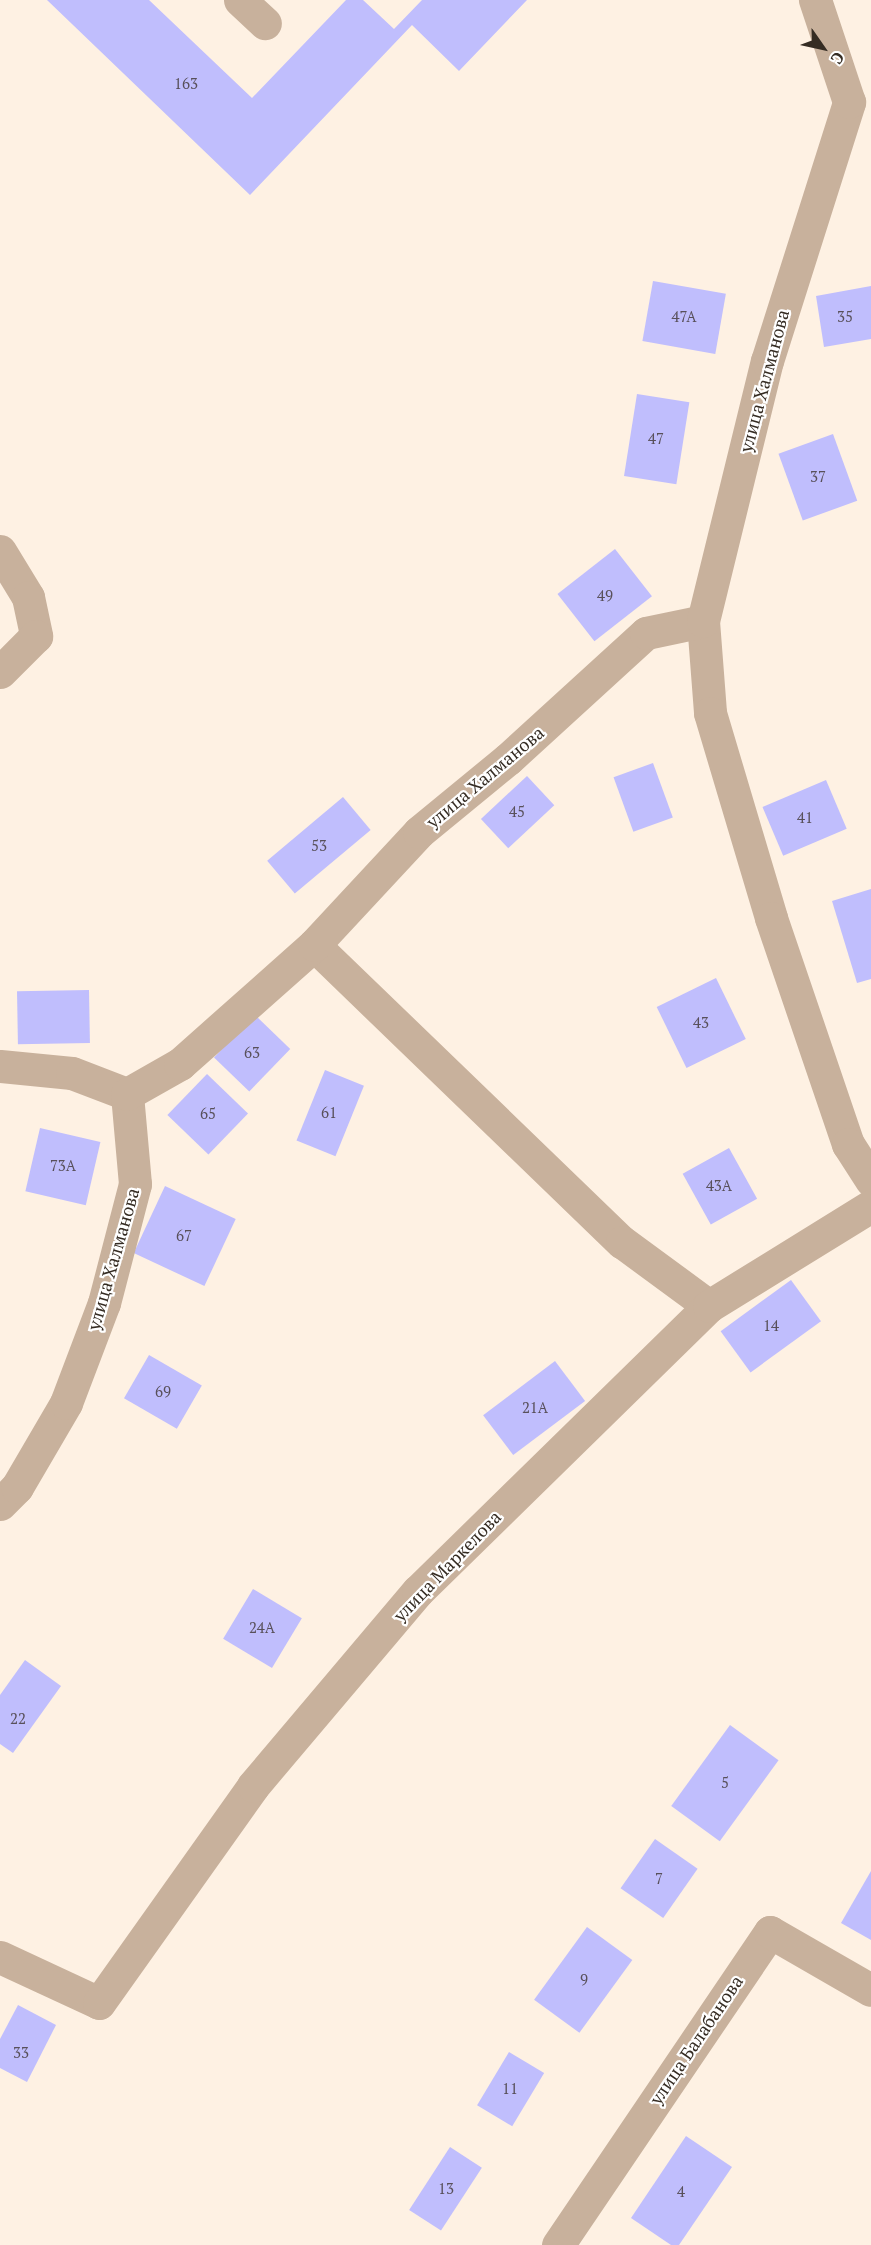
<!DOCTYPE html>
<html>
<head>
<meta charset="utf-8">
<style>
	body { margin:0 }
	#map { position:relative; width:871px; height:2245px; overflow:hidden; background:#fef1e3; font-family:"PT Serif",serif }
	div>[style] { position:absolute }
	.building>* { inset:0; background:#c0befd; transform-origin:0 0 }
	.minor>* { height:33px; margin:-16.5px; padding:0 16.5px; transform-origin:16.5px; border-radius:16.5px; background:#c8b19c }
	span { translate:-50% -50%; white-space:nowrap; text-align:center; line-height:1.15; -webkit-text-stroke:4.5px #fff; paint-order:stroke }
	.number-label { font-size:15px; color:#58505a }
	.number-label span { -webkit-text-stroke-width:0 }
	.street-label { font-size:18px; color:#352c23 }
	.north { position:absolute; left:793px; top:18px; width:60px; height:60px; -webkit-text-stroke:4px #fff; paint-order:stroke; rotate:124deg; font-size:16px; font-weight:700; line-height:24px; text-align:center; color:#352c23 }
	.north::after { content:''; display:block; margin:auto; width:21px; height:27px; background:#352c23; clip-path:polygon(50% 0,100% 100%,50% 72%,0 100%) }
</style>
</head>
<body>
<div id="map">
	<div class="building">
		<div style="clip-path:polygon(47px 0,149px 0,252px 98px,346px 0,363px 0,394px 29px,422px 0,527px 0,459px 71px,412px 25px,250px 195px)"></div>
		<div style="left:653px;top:281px;width:74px;height:61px;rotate:10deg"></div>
		<div style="clip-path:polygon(871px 286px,871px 339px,824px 347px,816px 296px)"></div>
		<div style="left:637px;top:394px;width:53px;height:83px;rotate:9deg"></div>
		<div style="left:833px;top:434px;width:71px;height:58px;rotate:70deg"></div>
		<div style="left:615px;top:549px;width:60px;height:73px;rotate:52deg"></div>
		<div style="left:653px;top:763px;width:58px;height:42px;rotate:70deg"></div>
		<div style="left:527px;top:776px;width:40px;height:63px;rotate:47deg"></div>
		<div style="left:826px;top:780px;width:53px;height:69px;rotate:67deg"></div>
		<div style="left:343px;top:797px;width:43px;height:99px;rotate:50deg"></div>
		<div style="clip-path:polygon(871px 889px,871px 979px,857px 983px,832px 901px)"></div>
		<div style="left:716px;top:978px;width:68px;height:66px;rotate:64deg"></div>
		<div style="left:89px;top:990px;width:53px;height:72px;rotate:89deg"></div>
		<div style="left:255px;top:1015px;width:49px;height:59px;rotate:44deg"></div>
		<div style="left:325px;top:1070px;width:42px;height:76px;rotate:22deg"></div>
		<div style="left:207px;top:1074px;width:57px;height:57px;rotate:44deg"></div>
		<div style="left:40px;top:1128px;width:62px;height:65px;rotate:13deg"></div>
		<div style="left:729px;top:1148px;width:58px;height:53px;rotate:61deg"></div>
		<div style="left:165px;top:1186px;width:78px;height:74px;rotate:25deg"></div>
		<div style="left:791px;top:1280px;width:51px;height:87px;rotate:54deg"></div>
		<div style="left:149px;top:1355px;width:61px;height:50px;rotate:30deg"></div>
		<div style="left:555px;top:1361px;width:50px;height:90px;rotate:53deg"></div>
		<div style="left:253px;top:1589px;width:57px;height:58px;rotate:31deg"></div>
		<div style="clip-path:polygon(25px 1660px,61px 1686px,13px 1753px,0 1744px,0 1695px)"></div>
		<div style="left:730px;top:1725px;width:60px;height:100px;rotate:36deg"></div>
		<div style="left:655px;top:1839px;width:52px;height:60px;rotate:35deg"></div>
		<div style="clip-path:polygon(871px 1871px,871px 1940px,841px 1923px)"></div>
		<div style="left:587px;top:1927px;width:56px;height:90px;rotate:36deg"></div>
		<div style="clip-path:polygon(18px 2005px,56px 2025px,27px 2082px,0 2068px,0 2039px)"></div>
		<div style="left:509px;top:2052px;width:41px;height:62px;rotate:31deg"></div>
		<div style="clip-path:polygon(686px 2136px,732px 2167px,679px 2245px,671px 2245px,631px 2218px)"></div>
		<div style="left:450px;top:2147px;width:38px;height:75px;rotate:33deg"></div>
	</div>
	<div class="minor">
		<div style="left:240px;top:0;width:34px;rotate:43deg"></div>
		<div style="left:0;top:551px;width:54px;rotate:58.7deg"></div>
		<div style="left:28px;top:597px;width:40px;rotate:78deg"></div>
		<div style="left:36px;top:636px;width:51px;rotate:135deg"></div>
		<div style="left:703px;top:621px;width:92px;rotate:85.6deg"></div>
		<div style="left:710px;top:713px;width:214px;rotate:73.4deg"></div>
		<div style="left:771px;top:918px;width:239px;rotate:71.2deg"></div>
		<div style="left:848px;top:1144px;width:43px;rotate:57.4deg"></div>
		<div style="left:314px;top:945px;width:428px;rotate:44deg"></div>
		<div style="left:622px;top:1242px;width:108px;rotate:36.3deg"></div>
		<div style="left:0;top:1066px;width:72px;rotate:5.6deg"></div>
		<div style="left:72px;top:1073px;width:59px;rotate:20.9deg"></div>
		<div style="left:0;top:1504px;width:24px;rotate:-45deg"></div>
		<div style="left:17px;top:1487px;width:97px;rotate:-59.7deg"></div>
		<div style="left:66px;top:1403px;width:107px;rotate:-69.2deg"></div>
		<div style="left:104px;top:1303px;width:123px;rotate:-75.4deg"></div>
		<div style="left:135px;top:1184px;width:90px;rotate:-95.1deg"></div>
		<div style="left:127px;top:1094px;width:61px;rotate:-29.5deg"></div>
		<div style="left:180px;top:1064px;width:179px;rotate:-41.6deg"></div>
		<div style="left:314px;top:945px;width:154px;rotate:-47.1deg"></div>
		<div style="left:419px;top:832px;width:115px;rotate:-39.4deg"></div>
		<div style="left:508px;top:759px;width:187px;rotate:-42.4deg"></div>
		<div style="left:646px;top:633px;width:58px;rotate:-11.9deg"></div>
		<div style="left:703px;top:621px;width:268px;rotate:-76.2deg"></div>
		<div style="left:767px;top:361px;width:272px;rotate:-72.4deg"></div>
		<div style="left:849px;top:102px;width:108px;rotate:-108.4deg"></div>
		<div style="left:0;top:1957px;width:109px;rotate:24.9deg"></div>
		<div style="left:99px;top:2003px;width:266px;rotate:-54.6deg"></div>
		<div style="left:253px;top:1786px;width:255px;rotate:-49.8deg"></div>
		<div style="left:418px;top:1591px;width:407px;rotate:-44.4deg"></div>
		<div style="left:709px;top:1306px;width:190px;rotate:-31.7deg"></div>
		<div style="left:558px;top:2245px;width:378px;rotate:-55.9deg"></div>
		<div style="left:770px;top:1932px;width:116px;rotate:29.9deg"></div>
	</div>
	<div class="number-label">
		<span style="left:186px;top:84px">163</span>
		<span style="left:684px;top:317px">47А</span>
		<span style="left:845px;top:317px">35</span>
		<span style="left:656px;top:439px">47</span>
		<span style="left:818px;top:477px">37</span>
		<span style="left:605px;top:596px">49</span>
		<span style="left:517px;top:812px">45</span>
		<span style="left:805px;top:818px">41</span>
		<span style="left:319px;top:846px">53</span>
		<span style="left:701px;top:1023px">43</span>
		<span style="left:252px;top:1053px">63</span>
		<span style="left:329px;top:1113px">61</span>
		<span style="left:208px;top:1114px">65</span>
		<span style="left:63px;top:1166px">73А</span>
		<span style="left:719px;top:1186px">43А</span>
		<span style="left:184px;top:1236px">67</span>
		<span style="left:771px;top:1326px">14</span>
		<span style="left:163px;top:1392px">69</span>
		<span style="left:535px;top:1408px">21А</span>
		<span style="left:262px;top:1628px">24А</span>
		<span style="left:18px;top:1719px">22</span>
		<span style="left:725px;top:1783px">5</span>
		<span style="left:659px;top:1879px">7</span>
		<span style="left:584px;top:1980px">9</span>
		<span style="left:21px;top:2053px">33</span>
		<span style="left:510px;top:2089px">11</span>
		<span style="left:446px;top:2189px">13</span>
		<span style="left:681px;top:2192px">4</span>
	</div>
	<div class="street-label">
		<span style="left:764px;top:381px;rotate:-75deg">улица Халманова</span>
		<span style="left:485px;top:777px;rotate:-40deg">улица Халманова</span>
		<span style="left:113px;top:1259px;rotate:-74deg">улица Халманова</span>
		<span style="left:447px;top:1566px;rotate:-46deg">улица Маркелова</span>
		<span style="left:696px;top:2040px;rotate:-56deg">улица Балабанова</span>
	</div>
	<div class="north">С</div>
</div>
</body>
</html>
